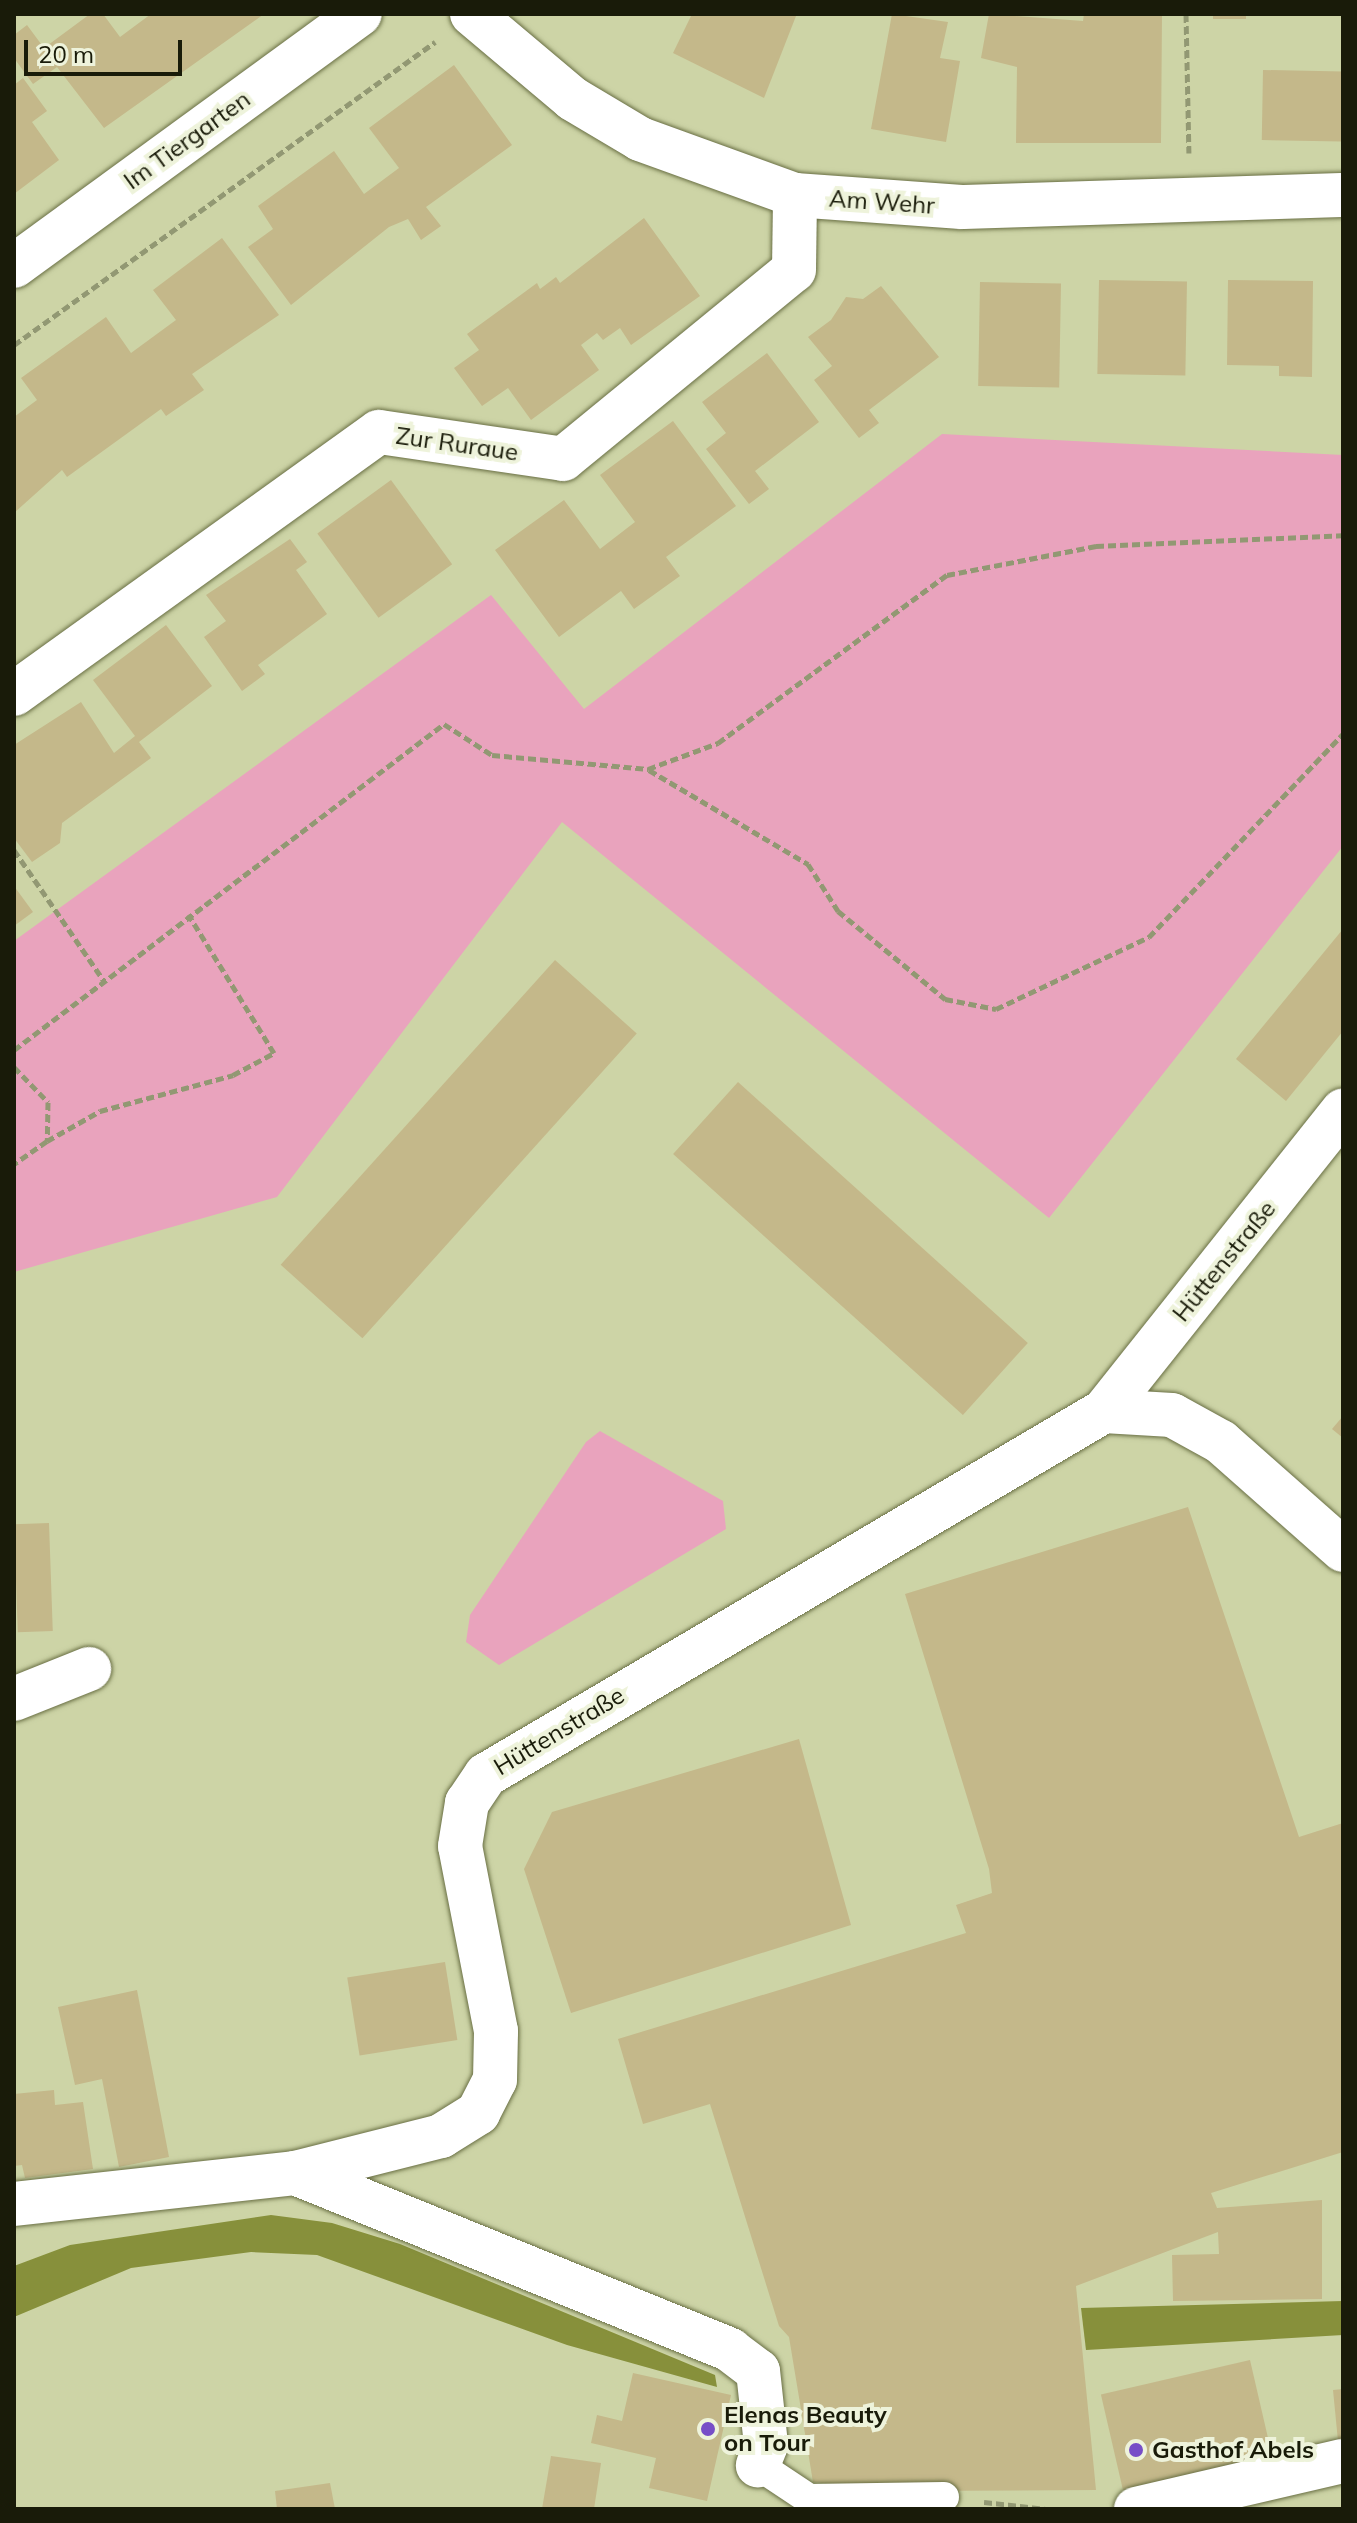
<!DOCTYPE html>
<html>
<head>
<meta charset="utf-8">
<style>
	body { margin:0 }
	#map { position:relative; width:1357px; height:2523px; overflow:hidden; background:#cdd4a6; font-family:Mulish,sans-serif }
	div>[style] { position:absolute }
	.green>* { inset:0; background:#e9a3bd }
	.water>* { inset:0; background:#87903b }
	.building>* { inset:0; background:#c4b88a; transform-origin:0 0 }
	.path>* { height:5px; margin-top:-2.5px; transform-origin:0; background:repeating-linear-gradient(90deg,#929873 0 8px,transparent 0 12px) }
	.roads { filter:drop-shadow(0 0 2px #696f44) drop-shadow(0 0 2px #696f44) }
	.lane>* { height:30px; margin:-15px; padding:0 15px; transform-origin:15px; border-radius:15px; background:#fff }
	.street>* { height:44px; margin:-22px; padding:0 22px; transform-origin:22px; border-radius:22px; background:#fff }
	.secondary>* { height:44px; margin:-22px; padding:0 22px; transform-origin:22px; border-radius:22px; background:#fff }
	.dots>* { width:22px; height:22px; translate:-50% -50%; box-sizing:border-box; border:4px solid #eef3db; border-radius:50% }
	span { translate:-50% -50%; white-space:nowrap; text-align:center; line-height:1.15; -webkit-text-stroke:8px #eef3db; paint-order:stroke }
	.street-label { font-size:24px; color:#191b09 }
	.poi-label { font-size:24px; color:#191b09; font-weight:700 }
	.left { translate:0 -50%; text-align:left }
	.frame { position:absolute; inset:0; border:16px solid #191b09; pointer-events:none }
	.scale { position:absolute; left:24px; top:40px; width:158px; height:36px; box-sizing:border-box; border:4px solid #191b09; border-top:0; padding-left:10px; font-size:24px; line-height:28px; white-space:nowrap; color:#191b09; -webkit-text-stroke:6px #eef3db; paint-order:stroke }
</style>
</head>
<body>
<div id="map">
	<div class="green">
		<div style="clip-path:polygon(942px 434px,1343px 455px,1343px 846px,1049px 1218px,562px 822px,277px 1197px,14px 1272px,14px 941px,491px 595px,584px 709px)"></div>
		<div style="clip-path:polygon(600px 1431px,723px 1501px,726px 1529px,499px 1665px,466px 1642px,470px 1615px,586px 1442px)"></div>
	</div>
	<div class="water">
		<div style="clip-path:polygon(271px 2215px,332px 2223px,400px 2244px,715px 2375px,717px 2387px,567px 2345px,317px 2255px,251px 2252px,131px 2268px,14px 2317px,14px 2266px,70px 2245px)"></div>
		<div style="clip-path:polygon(1343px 2301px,1343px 2335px,1086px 2350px,1081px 2308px)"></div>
	</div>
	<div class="building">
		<div style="clip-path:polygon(90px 14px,103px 14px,120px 37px,151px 14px,264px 14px,104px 128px,57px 67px,33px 84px,14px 58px,14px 35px,27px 25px,44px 48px)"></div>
		<div style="clip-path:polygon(692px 14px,796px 16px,764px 98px,673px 53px)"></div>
		<div style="clip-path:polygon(892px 14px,948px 22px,940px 58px,960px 61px,946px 142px,871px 129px)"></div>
		<div style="clip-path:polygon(989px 14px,1083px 21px,1084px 14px,1162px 14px,1161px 143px,1016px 143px,1017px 67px,981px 58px)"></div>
		<div style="left:1213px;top:14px;width:33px;height:5px"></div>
		<div style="clip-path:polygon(454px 65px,512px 145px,426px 207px,441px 226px,421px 240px,408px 219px,389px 227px,291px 305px,248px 247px,273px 229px,258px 206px,334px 151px,364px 194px,399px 168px,369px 128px)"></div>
		<div style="left:1263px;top:70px;width:80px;height:70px;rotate:1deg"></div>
		<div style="clip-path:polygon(23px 78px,47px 111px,32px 122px,59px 160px,14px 194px,14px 85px)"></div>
		<div style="clip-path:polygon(644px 218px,700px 296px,631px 345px,620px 328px,603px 340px,597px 333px,581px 345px,599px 370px,531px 420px,508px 388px,482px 406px,454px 368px,479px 350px,467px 334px,537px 283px,540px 289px,556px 277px,560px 283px)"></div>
		<div style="clip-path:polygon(222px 238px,279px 315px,192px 374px,204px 390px,166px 416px,161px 409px,67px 477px,62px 470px,14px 513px,14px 417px,37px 400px,21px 378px,106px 317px,131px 353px,176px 320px,153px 290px)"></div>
		<div style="left:1099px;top:280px;width:88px;height:94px;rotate:1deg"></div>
		<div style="clip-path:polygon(1228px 280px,1313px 281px,1312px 377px,1279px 376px,1279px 366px,1227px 365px)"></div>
		<div style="left:980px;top:282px;width:81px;height:104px;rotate:1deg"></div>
		<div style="clip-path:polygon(881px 286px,939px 357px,869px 410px,879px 423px,859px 438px,814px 380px,832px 366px,808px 337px,831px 320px,846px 297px,863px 299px)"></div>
		<div style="clip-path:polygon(767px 353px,819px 422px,755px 471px,769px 489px,749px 504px,706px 449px,726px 433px,702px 402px)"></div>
		<div style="clip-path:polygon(673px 421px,736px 506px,666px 557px,680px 576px,634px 609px,621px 591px,559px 637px,495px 550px,564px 500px,600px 549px,635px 522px,600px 475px)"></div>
		<div style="left:391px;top:480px;width:104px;height:91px;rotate:54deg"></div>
		<div style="clip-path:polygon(290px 539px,307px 562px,296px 570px,327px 614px,258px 665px,265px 674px,242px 691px,204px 637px,226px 621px,206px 595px)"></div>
		<div style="clip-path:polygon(166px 625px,212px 686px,139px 742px,151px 758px,62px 823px,60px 843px,32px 862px,14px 838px,14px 745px,81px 702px,114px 753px,135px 736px,93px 680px)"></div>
		<div style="clip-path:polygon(14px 886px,33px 912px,14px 926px)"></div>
		<div style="clip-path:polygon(1343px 929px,1343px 1031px,1286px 1101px,1236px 1059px)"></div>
		<div style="left:555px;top:960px;width:110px;height:410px;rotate:42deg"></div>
		<div style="left:738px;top:1082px;width:390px;height:97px;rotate:42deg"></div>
		<div style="clip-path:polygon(1343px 1416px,1343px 1438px,1332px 1429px)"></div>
		<div style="clip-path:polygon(1188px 1507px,1299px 1837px,1343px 1823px,1343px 2152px,1211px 2193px,1217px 2208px,1322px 2200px,1322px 2299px,1173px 2301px,1172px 2255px,1219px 2254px,1218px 2232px,1076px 2286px,1096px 2490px,896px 2491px,813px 2482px,789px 2337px,779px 2326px,710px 2104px,643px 2124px,618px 2039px,966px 1933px,956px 1905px,992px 1893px,989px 1869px,905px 1594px)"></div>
		<div style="left:49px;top:1523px;width:108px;height:35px;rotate:88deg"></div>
		<div style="clip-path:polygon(799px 1739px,851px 1925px,571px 2013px,524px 1869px,552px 1812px)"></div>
		<div style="left:445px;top:1962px;width:79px;height:99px;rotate:81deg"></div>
		<div style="clip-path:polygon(137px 1990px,169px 2157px,119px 2167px,102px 2079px,75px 2085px,58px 2007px)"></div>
		<div style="clip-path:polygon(54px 2090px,55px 2105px,83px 2102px,93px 2169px,25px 2178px,22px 2165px,14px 2166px,14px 2094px)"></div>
		<div style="left:1250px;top:2360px;width:98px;height:153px;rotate:77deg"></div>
		<div style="clip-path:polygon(633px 2373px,731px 2395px,707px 2501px,649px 2488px,656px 2458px,591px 2443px,597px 2415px,622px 2421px)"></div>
		<div style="clip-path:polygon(1343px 2389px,1343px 2441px,1338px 2441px,1333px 2390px)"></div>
		<div style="clip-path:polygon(551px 2456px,601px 2463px,594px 2509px,542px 2509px)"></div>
		<div style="clip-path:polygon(330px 2483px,335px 2509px,277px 2509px,275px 2491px)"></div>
	</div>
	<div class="path">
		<div style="left:1186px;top:14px;width:139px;rotate:88.8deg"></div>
		<div style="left:14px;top:345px;width:519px;rotate:-35.74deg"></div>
		<div style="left:649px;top:770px;width:185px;rotate:30.6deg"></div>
		<div style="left:808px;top:864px;width:56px;rotate:57.4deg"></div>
		<div style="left:838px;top:911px;width:139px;rotate:39.4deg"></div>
		<div style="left:945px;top:999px;width:52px;rotate:11.1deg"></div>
		<div style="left:996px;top:1009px;width:169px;rotate:-25.2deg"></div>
		<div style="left:1149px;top:937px;width:281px;rotate:-46.3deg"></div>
		<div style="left:14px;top:850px;width:159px;rotate:55.5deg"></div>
		<div style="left:14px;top:1050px;width:540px;rotate:-37.17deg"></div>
		<div style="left:444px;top:724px;width:57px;rotate:32.9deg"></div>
		<div style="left:492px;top:755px;width:157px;rotate:5.1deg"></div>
		<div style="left:648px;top:769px;width:75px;rotate:-20.4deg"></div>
		<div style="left:718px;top:743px;width:284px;rotate:-36.3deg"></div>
		<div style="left:947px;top:575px;width:152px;rotate:-11deg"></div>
		<div style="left:1096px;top:546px;width:247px;rotate:-2.5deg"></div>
		<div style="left:14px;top:1067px;width:49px;rotate:45.8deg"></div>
		<div style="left:48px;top:1102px;width:39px;rotate:91deg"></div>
		<div style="left:47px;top:1141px;width:40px;rotate:145.1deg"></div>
		<div style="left:47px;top:1141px;width:61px;rotate:-29.5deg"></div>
		<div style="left:100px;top:1111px;width:138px;rotate:-15.1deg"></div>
		<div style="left:233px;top:1075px;width:47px;rotate:-28.2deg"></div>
		<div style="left:274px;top:1053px;width:163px;rotate:-121.7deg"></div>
		<div style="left:984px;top:2502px;width:62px;rotate:6.4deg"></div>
	</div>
	<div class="roads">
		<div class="lane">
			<div style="left:758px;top:2465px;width:61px;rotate:33.7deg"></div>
			<div style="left:809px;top:2499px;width:135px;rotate:-0.8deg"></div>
		</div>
		<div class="street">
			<div style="left:472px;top:14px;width:132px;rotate:40.1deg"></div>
			<div style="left:573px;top:99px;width:78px;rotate:30.8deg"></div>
			<div style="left:640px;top:139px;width:165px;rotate:19.9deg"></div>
			<div style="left:795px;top:195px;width:167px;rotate:4.1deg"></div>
			<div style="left:962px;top:207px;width:381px;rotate:-1.8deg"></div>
			<div style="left:14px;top:266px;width:428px;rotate:-36.1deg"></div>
			<div style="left:14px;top:694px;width:449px;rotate:-35.7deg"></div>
			<div style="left:379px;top:432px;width:186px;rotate:8.3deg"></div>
			<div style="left:563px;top:459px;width:298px;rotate:-39.3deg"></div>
			<div style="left:794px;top:270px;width:75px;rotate:-89.2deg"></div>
			<div style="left:1104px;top:1411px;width:68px;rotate:3.4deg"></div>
			<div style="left:1172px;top:1415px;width:56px;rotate:28.9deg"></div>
			<div style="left:1221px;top:1442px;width:163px;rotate:41.5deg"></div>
			<div style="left:14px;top:1699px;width:81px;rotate:-21.8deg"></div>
			<div style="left:295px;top:2173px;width:470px;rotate:22.1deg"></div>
			<div style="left:730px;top:2350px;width:35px;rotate:37deg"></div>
			<div style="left:758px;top:2371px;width:74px;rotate:83.8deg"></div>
			<div style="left:766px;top:2445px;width:22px;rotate:112deg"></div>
			<div style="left:14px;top:2204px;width:283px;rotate:-6.3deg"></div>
			<div style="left:295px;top:2173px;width:151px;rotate:-14.2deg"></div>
			<div style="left:441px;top:2136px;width:44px;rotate:-31.9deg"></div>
			<div style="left:478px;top:2113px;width:37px;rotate:-63deg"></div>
			<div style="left:495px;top:2080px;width:49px;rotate:-88.8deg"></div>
			<div style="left:496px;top:2031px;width:188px;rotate:-101deg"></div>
			<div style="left:460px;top:1846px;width:44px;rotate:-80.8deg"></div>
			<div style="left:467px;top:1803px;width:34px;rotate:-56deg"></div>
			<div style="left:486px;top:1775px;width:717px;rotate:-30.5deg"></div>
			<div style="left:1104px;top:1411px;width:384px;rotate:-51.5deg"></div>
		</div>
		<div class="secondary">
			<div style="left:1136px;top:2509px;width:212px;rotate:-13.1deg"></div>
		</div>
	</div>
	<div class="dots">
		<div style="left:708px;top:2429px;background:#774ec7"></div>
		<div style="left:1136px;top:2450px;background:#774ec7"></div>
	</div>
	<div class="street-label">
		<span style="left:187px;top:140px;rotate:-36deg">Im Tiergarten</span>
		<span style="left:882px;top:202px;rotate:4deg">Am Wehr</span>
		<span style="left:457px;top:444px;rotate:8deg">Zur Ruraue</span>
		<span style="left:1224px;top:1261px;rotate:-51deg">Hüttenstraße</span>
		<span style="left:559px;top:1731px;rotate:-31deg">Hüttenstraße</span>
	</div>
	<div class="poi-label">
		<span class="left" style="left:724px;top:2429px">Elenas Beauty<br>on Tour</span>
		<span class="left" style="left:1152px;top:2450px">Gasthof Abels</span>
	</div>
	<div class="frame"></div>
	<div class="scale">20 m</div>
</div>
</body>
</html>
